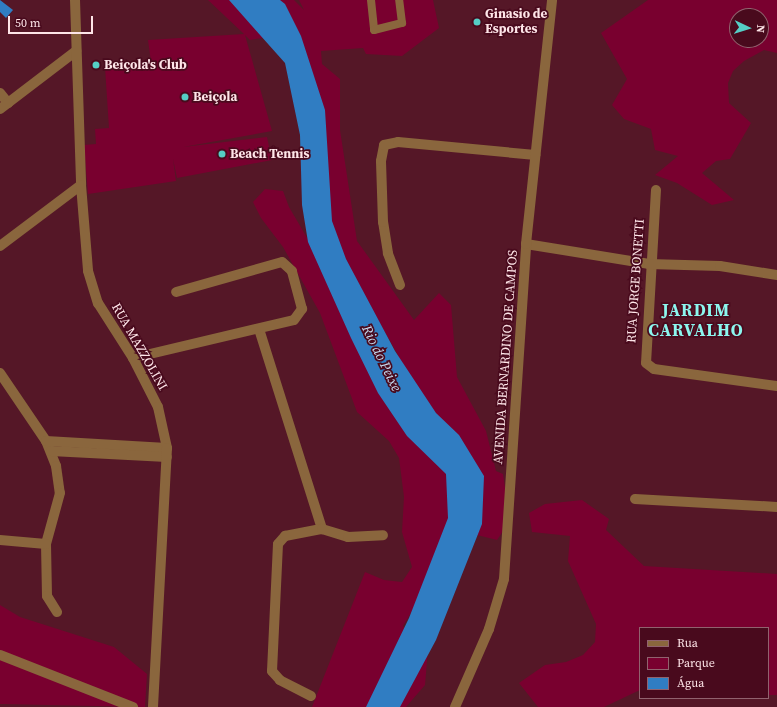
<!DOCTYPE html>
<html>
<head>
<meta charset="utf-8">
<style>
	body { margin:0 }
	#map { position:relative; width:777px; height:707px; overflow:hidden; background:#551727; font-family:"Source Serif 4",serif }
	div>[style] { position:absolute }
	.green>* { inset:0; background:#79002f }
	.water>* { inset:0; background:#307dc2 }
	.pedestrian>* { height:8px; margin:-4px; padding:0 4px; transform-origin:4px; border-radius:4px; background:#8a663d }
	.minor>* { height:10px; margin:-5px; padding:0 5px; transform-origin:5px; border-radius:5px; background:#8a663d }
	.tertiary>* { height:10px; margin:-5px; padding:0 5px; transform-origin:5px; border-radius:5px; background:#8a663d }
	.dots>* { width:11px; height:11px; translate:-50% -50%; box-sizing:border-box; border:2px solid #490a1d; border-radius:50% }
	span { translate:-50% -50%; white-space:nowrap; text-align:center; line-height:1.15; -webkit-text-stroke:3.5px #490a1d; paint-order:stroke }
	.poi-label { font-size:13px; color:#fee5e8; font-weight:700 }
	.left { translate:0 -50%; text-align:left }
	.street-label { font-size:13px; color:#fee5e8 }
	.water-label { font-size:14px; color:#c7dcf2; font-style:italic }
	.district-label { font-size:17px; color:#8cf6ee; font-weight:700; letter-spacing:1px }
	.legend { position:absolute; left:639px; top:627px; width:130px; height:72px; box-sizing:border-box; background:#490a1d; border:1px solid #91626e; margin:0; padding:5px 7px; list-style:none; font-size:12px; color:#fee5e8 }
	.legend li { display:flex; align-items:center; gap:8px; height:20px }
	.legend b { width:20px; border:1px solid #91626e }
	.north { position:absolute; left:729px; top:8px; width:40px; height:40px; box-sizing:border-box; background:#490a1d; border:1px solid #91626e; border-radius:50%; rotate:94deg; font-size:11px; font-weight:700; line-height:16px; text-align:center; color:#fee5e8 }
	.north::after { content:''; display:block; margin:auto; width:14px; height:18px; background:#55cec5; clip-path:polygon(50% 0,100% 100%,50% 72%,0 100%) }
	.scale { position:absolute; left:8px; top:16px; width:85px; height:18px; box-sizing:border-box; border:2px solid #fee5e8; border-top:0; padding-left:5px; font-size:12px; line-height:14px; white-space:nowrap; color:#fee5e8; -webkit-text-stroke:3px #490a1d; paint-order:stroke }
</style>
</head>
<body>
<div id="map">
	<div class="green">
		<div style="clip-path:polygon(208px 0,243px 0,269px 37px,250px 40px,245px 35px,272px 131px,183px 147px,267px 137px,272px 160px,177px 178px,173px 159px,176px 181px,88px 194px,84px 145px,96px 144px,95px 129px,109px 128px,105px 67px,151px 62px,148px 40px,244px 34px)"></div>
		<div style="clip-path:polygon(256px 0,294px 0,304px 10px,299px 0,433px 0,439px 28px,402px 56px,366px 54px,363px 48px,321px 51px,322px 64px,340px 79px,340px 130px,357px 241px,414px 320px,439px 293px,451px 305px,457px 377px,486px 431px,496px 471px,503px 474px,506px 494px,503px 531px,497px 540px,477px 535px,450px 547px,403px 626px,428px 649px,425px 685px,406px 707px,312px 707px,365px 572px,384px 580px,402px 582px,412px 567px,402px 532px,404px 497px,399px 458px,389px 441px,357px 412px,320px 313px,283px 247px,261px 218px,253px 202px,265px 189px,283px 191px,289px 207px,391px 381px,398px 355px,333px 242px,315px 99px)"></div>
		<div style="clip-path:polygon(evenodd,648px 0,777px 0,777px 53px,764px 50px,744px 61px,733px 71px,728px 83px,729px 103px,751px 123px,730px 159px,716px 161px,702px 173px,734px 200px,712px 205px,677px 183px,655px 175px,678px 156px,655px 150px,651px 129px,624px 119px,612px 105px,627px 79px,601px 33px,648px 0,737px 16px,761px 16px,761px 40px,737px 40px,737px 16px)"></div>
		<div style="clip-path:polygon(582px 500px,609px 519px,606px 530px,644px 566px,777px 574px,777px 695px,768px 695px,768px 628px,640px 628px,640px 690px,604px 707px,538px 707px,519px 683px,545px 665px,566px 662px,583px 655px,595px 642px,596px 624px,568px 561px,570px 536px,532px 532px,529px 513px,545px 504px)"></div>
		<div style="clip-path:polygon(0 605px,20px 617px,114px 647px,147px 674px,145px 707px,0 704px)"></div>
	</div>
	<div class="water">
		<div style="clip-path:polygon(0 0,13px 10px,6px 18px,0 12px)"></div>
		<div style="clip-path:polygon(229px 0,280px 0,285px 4px,301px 36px,325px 110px,332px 221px,346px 259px,395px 351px,436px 413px,459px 435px,484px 476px,482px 524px,436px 640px,400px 707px,366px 707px,409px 618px,448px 518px,446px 474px,407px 436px,378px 393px,351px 338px,308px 242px,302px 205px,300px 135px,285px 63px)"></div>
	</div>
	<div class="pedestrian">
		<div style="left:371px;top:0;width:30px;rotate:84deg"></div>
		<div style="left:374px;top:30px;width:29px;rotate:-14deg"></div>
		<div style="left:402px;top:23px;width:23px;rotate:-97deg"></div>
	</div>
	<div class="minor">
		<div style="left:0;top:93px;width:13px;rotate:51deg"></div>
		<div style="left:0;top:109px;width:96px;rotate:-37.3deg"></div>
		<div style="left:656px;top:190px;width:173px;rotate:93.3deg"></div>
		<div style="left:646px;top:363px;width:10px;rotate:37deg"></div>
		<div style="left:654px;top:369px;width:124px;rotate:7.9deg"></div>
		<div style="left:526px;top:244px;width:125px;rotate:9.2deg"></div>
		<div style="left:649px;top:264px;width:71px;rotate:1.6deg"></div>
		<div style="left:720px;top:266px;width:58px;rotate:9deg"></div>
		<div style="left:0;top:246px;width:101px;rotate:-37deg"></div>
		<div style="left:400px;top:285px;width:34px;rotate:-111deg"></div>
		<div style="left:388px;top:253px;width:31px;rotate:-99deg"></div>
		<div style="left:383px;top:222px;width:61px;rotate:-91.9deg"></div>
		<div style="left:381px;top:161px;width:16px;rotate:-79deg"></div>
		<div style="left:384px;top:145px;width:14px;rotate:-12deg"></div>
		<div style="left:398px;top:142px;width:138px;rotate:5.4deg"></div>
		<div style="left:259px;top:329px;width:210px;rotate:72.5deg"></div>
		<div style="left:133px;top:358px;width:165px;rotate:-13.3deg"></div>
		<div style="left:294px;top:320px;width:14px;rotate:-54deg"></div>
		<div style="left:302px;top:309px;width:39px;rotate:-105deg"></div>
		<div style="left:292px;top:271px;width:13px;rotate:-138deg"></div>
		<div style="left:282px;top:262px;width:110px;rotate:164.2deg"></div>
		<div style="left:0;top:373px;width:82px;rotate:55.9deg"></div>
		<div style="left:46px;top:441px;width:27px;rotate:68deg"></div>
		<div style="left:56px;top:466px;width:27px;rotate:82deg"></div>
		<div style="left:60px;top:493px;width:53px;rotate:105.4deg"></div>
		<div style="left:46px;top:544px;width:52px;rotate:88.9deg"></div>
		<div style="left:47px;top:596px;width:19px;rotate:58deg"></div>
		<div style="left:46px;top:441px;width:121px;rotate:3.3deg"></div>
		<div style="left:51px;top:451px;width:116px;rotate:3deg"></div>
		<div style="left:635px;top:499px;width:142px;rotate:3.2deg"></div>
		<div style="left:0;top:540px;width:46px;rotate:5deg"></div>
		<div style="left:0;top:655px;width:143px;rotate:21.4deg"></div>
		<div style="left:311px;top:696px;width:35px;rotate:-153deg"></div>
		<div style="left:280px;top:680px;width:12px;rotate:-132deg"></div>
		<div style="left:272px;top:671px;width:127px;rotate:-87.3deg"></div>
		<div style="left:278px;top:544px;width:11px;rotate:-49deg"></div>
		<div style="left:285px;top:536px;width:38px;rotate:-11deg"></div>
		<div style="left:322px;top:529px;width:27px;rotate:17deg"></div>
		<div style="left:348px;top:537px;width:35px;rotate:-3deg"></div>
	</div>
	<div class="tertiary">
		<div style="left:75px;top:0;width:185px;rotate:88.1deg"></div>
		<div style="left:81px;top:185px;width:86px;rotate:85.3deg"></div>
		<div style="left:88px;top:271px;width:34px;rotate:73deg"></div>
		<div style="left:98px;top:303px;width:65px;rotate:57.5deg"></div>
		<div style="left:133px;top:358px;width:55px;rotate:63deg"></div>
		<div style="left:158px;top:407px;width:42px;rotate:77.6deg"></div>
		<div style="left:167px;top:448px;width:259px;rotate:93.1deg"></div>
		<div style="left:455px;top:707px;width:85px;rotate:-66.4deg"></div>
		<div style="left:489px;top:629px;width:52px;rotate:-73.3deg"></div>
		<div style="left:504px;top:579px;width:336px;rotate:-86.2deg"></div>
		<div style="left:526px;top:244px;width:245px;rotate:-83.9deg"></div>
	</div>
	<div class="dots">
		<div style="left:477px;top:22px;background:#55cec5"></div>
		<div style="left:96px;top:65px;background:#55cec5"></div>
		<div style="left:185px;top:97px;background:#55cec5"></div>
		<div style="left:222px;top:154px;background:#55cec5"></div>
	</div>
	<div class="poi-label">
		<span class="left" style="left:485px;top:22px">Ginasio de<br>Esportes</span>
		<span class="left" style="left:104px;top:65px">Beiçola's Club</span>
		<span class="left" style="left:193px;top:97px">Beiçola</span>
		<span class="left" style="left:230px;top:154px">Beach Tennis</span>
	</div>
	<div class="street-label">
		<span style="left:636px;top:281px;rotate:-86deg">RUA JORGE BONETTI</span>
		<span style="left:139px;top:347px;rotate:60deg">RUA MAZZOLINI</span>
		<span style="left:506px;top:357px;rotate:-86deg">AVENIDA BERNARDINO DE CAMPOS</span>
	</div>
	<div class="water-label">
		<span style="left:382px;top:358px;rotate:64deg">Rio do Peixe</span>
	</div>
	<div class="district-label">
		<span style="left:696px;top:321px">JARDIM<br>CARVALHO</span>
	</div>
	<ul class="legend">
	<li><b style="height:5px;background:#8a663d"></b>Rua</li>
	<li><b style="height:11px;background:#79002f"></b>Parque</li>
	<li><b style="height:11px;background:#307dc2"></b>Água</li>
	</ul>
	<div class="north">N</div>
	<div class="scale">50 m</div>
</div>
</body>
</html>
